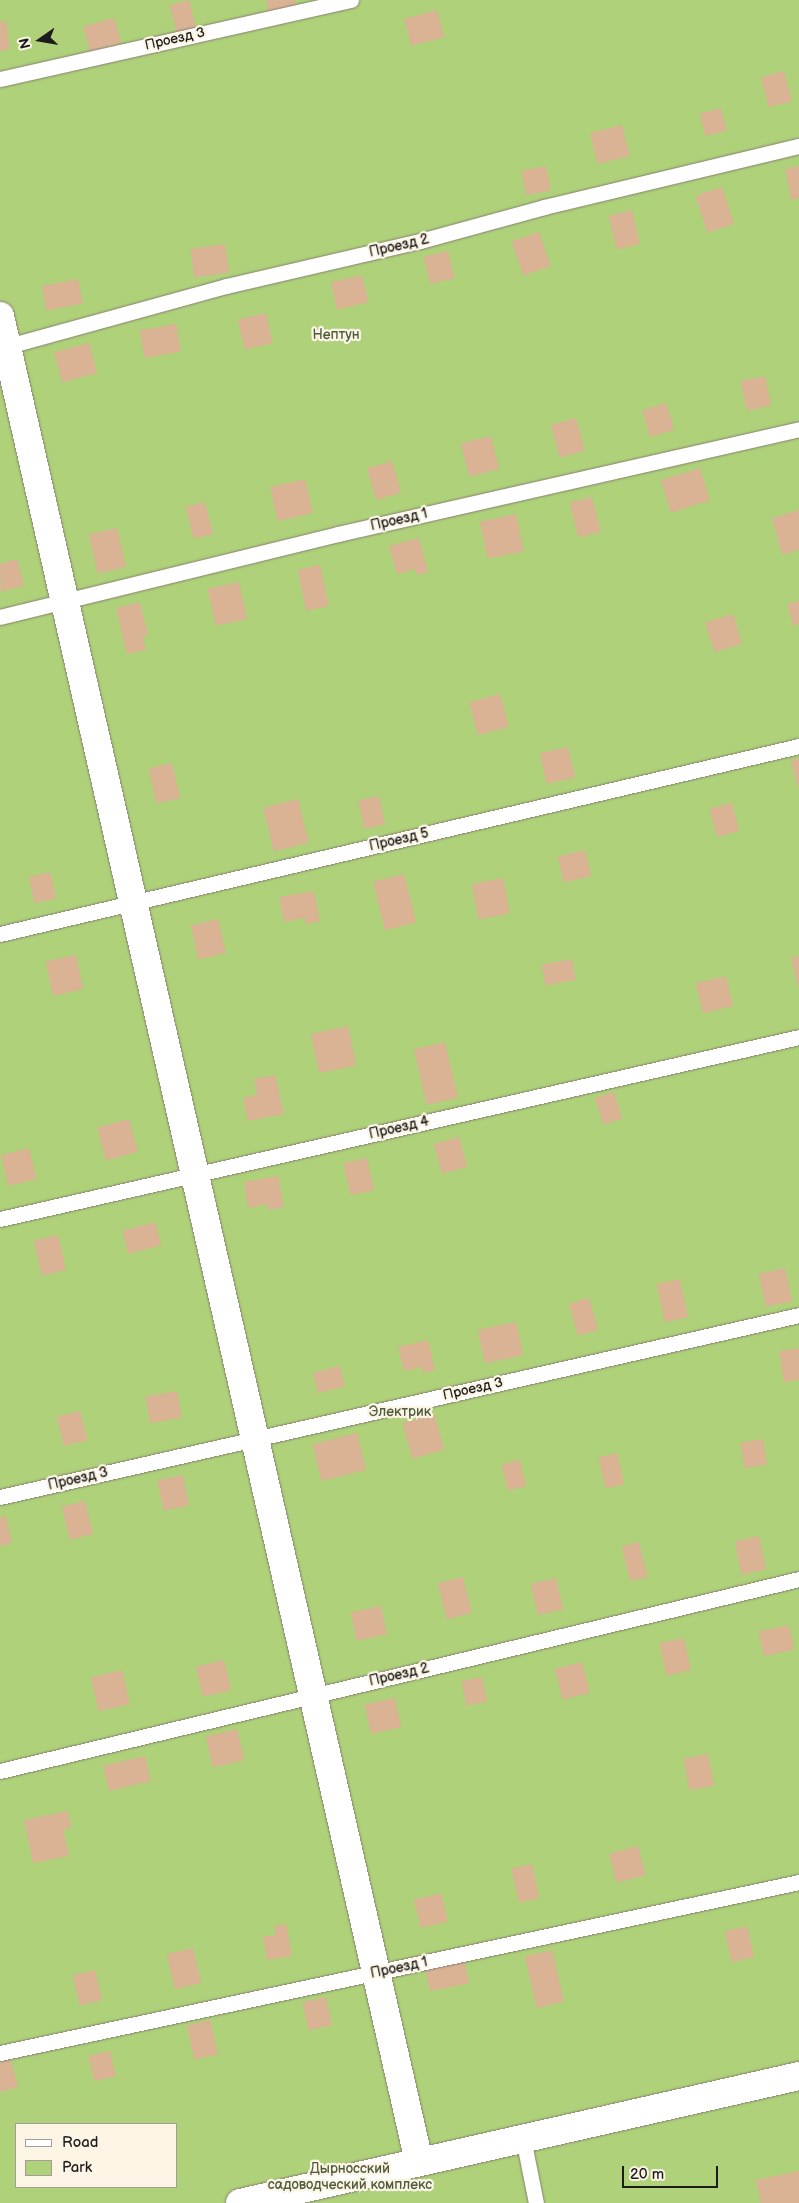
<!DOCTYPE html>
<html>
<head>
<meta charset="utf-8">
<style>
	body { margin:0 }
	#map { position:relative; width:799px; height:2203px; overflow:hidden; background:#f4e4c7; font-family:"Balsamiq Sans",sans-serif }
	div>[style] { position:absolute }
	.green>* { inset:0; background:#aed179 }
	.building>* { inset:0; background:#dab394; transform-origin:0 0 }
	.roads { filter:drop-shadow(0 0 1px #888072) drop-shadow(0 0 1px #888072) }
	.lane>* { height:15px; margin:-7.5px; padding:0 7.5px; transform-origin:7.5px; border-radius:7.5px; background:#fff }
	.street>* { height:28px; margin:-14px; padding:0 14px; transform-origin:14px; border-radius:14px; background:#fff }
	span { translate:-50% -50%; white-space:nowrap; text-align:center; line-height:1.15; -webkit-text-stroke:4.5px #fcf5e5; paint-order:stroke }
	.street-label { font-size:14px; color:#1c1c1c }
	.park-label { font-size:14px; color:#4f5b3d }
	.legend { position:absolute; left:15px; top:2123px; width:162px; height:65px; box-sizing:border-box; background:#fcf5e5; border:1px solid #a29e95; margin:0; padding:6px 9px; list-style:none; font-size:15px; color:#1c1c1c }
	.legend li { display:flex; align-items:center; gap:10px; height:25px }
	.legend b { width:25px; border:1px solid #a29e95 }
	.north { position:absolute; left:15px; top:15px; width:50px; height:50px; -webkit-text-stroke:4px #fcf5e5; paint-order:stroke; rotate:257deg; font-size:14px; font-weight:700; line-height:20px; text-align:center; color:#1c1c1c }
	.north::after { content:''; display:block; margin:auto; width:18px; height:22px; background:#1c1c1c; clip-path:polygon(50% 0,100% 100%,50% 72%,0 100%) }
	.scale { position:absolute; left:622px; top:2166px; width:96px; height:22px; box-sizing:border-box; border:2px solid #1c1c1c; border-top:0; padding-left:6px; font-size:15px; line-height:18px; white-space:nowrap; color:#1c1c1c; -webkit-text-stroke:4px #fcf5e5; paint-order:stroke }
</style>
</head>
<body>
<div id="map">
	<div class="green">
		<div style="clip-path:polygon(evenodd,0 0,799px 0,799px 2203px,0 2203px,0 0,16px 2124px,176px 2124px,176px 2187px,16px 2187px,16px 2124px)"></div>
	</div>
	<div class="building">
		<div style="left:189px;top:0;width:32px;height:20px;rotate:76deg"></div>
		<div style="clip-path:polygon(266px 0,295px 0,297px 7px,269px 13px)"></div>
		<div style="left:437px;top:10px;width:28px;height:34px;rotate:75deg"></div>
		<div style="left:114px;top:18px;width:26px;height:32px;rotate:74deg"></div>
		<div style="clip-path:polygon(6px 21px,10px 49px,0 51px,0 22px)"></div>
		<div style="left:784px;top:71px;width:31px;height:24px;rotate:75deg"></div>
		<div style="left:721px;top:108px;width:23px;height:22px;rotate:75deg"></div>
		<div style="left:622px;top:125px;width:32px;height:33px;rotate:76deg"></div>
		<div style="left:546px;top:166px;width:25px;height:25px;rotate:79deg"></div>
		<div style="clip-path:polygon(799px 166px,799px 198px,791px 200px,785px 169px)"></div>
		<div style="left:722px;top:187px;width:39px;height:28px;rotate:72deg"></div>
		<div style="left:632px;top:210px;width:35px;height:24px;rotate:77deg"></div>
		<div style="left:539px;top:232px;width:36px;height:29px;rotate:71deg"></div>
		<div style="left:225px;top:244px;width:29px;height:35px;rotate:82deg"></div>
		<div style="left:448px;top:251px;width:28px;height:25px;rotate:77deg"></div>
		<div style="left:362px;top:275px;width:28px;height:32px;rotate:77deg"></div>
		<div style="left:78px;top:279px;width:25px;height:37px;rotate:79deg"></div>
		<div style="left:266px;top:313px;width:31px;height:29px;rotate:77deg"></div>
		<div style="left:176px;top:324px;width:28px;height:37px;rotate:80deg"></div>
		<div style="left:89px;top:343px;width:31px;height:36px;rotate:75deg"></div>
		<div style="left:765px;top:376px;width:30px;height:25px;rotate:78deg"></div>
		<div style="left:666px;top:403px;width:28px;height:25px;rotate:73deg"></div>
		<div style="left:576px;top:418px;width:34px;height:26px;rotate:75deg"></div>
		<div style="left:491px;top:436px;width:34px;height:31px;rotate:76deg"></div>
		<div style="left:392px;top:461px;width:33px;height:26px;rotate:74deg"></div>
		<div style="left:700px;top:468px;width:34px;height:41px;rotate:73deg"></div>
		<div style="left:305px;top:479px;width:35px;height:36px;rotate:77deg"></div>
		<div style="left:592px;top:497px;width:36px;height:23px;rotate:76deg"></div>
		<div style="left:205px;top:502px;width:33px;height:20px;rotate:76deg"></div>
		<div style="clip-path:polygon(799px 510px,799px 550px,782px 555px,772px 518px)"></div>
		<div style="left:516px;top:514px;width:38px;height:37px;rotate:78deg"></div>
		<div style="left:117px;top:528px;width:40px;height:29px;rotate:77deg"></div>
		<div style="clip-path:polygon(419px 538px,428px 572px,417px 575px,415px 569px,397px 574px,389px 546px)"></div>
		<div style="clip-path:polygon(17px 559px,24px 585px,1px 592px,0 564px)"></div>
		<div style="left:320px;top:565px;width:42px;height:23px;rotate:78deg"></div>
		<div style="left:239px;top:582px;width:38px;height:32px;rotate:78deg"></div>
		<div style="clip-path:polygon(799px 601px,799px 624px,793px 626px,787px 604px)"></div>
		<div style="clip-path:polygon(140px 602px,148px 635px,143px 637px,146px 650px,127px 654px,116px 608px)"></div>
		<div style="left:733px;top:614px;width:31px;height:29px;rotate:73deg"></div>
		<div style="left:500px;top:694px;width:34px;height:32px;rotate:75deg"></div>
		<div style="left:568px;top:747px;width:31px;height:29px;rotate:77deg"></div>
		<div style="clip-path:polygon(799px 758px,799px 785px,797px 785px,791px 761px)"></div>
		<div style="left:172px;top:763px;width:36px;height:24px;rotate:77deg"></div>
		<div style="left:379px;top:796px;width:29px;height:21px;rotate:78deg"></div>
		<div style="left:298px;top:799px;width:45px;height:36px;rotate:76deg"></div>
		<div style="left:732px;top:803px;width:29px;height:23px;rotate:76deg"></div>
		<div style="left:585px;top:850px;width:27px;height:28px;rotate:77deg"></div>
		<div style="left:50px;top:872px;width:27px;height:22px;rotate:77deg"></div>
		<div style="left:404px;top:874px;width:50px;height:32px;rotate:76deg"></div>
		<div style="left:503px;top:878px;width:36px;height:32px;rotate:79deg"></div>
		<div style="clip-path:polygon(314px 891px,320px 921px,306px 924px,305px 918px,284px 922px,279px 897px)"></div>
		<div style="left:218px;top:919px;width:35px;height:28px;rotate:77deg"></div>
		<div style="left:76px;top:955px;width:35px;height:31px;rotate:78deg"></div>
		<div style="clip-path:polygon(799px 956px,799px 985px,798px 985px,791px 958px)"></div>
		<div style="left:572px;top:959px;width:21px;height:31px;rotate:79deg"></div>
		<div style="left:726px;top:976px;width:31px;height:31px;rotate:77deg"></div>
		<div style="left:348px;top:1026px;width:40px;height:38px;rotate:78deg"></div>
		<div style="left:445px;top:1042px;width:57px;height:32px;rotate:77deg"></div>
		<div style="clip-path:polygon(275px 1075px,284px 1114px,248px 1121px,243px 1098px,257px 1095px,254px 1079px)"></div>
		<div style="left:614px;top:1092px;width:28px;height:20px;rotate:73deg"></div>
		<div style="left:129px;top:1119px;width:34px;height:33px;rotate:75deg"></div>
		<div style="left:459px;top:1137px;width:31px;height:26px;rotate:75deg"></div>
		<div style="left:29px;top:1148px;width:32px;height:29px;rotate:76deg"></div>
		<div style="left:367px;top:1158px;width:33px;height:24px;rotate:78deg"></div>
		<div style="clip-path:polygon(278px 1176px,284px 1207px,269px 1210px,267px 1204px,248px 1208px,244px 1182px)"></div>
		<div style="left:155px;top:1222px;width:24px;height:34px;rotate:75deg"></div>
		<div style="left:58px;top:1235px;width:36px;height:25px;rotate:77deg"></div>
		<div style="left:785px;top:1268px;width:34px;height:27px;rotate:78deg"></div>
		<div style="left:680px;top:1279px;width:39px;height:24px;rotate:78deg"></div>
		<div style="left:589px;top:1298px;width:33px;height:21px;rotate:74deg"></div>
		<div style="left:516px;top:1322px;width:34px;height:39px;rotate:78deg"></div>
		<div style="clip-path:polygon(428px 1340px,435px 1370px,424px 1373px,422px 1367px,404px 1371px,398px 1347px)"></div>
		<div style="clip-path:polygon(799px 1348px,799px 1380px,784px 1382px,779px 1351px)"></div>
		<div style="left:340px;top:1366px;width:21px;height:28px;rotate:76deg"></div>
		<div style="left:177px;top:1391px;width:27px;height:32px;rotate:80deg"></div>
		<div style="left:80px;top:1411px;width:30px;height:24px;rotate:76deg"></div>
		<div style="left:434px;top:1414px;width:37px;height:33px;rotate:74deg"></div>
		<div style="left:357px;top:1433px;width:38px;height:46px;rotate:76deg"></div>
		<div style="left:763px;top:1439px;width:26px;height:23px;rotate:81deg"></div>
		<div style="left:617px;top:1453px;width:32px;height:19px;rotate:77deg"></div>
		<div style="left:520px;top:1460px;width:27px;height:19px;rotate:77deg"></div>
		<div style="left:183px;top:1475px;width:31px;height:26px;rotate:79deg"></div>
		<div style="left:85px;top:1501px;width:34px;height:24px;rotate:76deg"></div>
		<div style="clip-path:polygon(6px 1516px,12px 1543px,0 1546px,0 1518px)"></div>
		<div style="left:759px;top:1536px;width:34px;height:25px;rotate:78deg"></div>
		<div style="left:639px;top:1542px;width:36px;height:18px;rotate:76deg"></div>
		<div style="left:463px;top:1577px;width:37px;height:26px;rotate:76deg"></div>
		<div style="left:556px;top:1578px;width:32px;height:26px;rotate:77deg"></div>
		<div style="left:381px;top:1606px;width:29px;height:31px;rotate:78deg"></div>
		<div style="left:789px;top:1625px;width:25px;height:31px;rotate:78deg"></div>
		<div style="left:684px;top:1638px;width:33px;height:25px;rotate:78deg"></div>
		<div style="left:224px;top:1660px;width:31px;height:29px;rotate:77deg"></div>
		<div style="left:582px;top:1662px;width:32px;height:28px;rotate:76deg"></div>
		<div style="left:122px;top:1670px;width:35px;height:32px;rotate:77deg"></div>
		<div style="left:482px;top:1677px;width:25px;height:21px;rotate:78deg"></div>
		<div style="left:395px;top:1698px;width:30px;height:31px;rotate:78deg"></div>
		<div style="left:237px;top:1729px;width:32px;height:32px;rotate:77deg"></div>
		<div style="left:708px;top:1754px;width:32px;height:25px;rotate:79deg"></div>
		<div style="left:145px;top:1756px;width:26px;height:43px;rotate:77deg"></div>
		<div style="clip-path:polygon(68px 1811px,71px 1828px,63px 1829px,69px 1856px,33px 1863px,24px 1820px)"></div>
		<div style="left:638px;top:1846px;width:30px;height:30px;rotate:75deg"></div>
		<div style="left:532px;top:1864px;width:35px;height:21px;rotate:78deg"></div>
		<div style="left:441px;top:1893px;width:29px;height:28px;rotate:76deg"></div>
		<div style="clip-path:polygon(286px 1924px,292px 1956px,267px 1960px,263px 1937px,276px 1935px,274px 1926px)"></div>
		<div style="left:747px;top:1926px;width:32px;height:23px;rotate:77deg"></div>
		<div style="left:193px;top:1948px;width:36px;height:27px;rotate:77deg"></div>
		<div style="left:552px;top:1950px;width:53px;height:28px;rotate:77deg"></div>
		<div style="left:464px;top:1958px;width:26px;height:40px;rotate:79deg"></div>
		<div style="left:95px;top:1970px;width:31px;height:23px;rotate:77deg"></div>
		<div style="left:326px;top:1997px;width:29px;height:24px;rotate:78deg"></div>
		<div style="left:210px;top:2020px;width:35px;height:24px;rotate:77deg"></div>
		<div style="left:110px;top:2051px;width:26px;height:22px;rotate:77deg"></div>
		<div style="clip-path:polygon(11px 2060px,18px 2087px,0 2092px,0 2062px)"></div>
		<div style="clip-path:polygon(799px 2171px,799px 2203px,761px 2203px,756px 2180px)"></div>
	</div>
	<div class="roads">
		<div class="lane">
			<div style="left:0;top:79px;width:360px;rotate:-12.7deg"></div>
			<div style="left:1px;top:348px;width:233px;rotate:-15.4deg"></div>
			<div style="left:226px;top:286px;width:199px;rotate:-13.1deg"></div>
			<div style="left:420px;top:241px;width:129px;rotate:-15.3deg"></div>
			<div style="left:544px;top:207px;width:262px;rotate:-13.5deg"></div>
			<div style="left:0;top:617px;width:348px;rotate:-13.8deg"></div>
			<div style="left:338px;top:534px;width:473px;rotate:-12.8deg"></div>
			<div style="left:0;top:934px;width:821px;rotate:-13.24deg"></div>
			<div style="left:0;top:1219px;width:819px;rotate:-12.83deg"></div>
			<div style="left:0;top:1497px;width:819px;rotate:-12.83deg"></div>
			<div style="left:0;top:1771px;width:822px;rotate:-13.51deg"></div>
			<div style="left:0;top:2053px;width:817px;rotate:-12.08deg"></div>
			<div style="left:523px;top:2138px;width:66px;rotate:78.7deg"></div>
		</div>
		<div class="street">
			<div style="left:0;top:316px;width:1893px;rotate:77.21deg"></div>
			<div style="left:240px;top:2203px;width:573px;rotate:-12.8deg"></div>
		</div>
	</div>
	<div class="street-label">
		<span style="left:175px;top:39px;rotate:-13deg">Проезд 3</span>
		<span style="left:399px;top:246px;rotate:-13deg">Проезд 2</span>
		<span style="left:399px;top:520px;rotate:-13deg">Проезд 1</span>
		<span style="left:399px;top:840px;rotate:-13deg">Проезд 5</span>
		<span style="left:399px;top:1128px;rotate:-13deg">Проезд 4</span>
		<span style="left:473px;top:1389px;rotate:-13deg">Проезд 3</span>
		<span style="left:78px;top:1479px;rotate:-13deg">Проезд 3</span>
		<span style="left:399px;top:1675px;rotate:-13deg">Проезд 2</span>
		<span style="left:399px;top:1968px;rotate:-12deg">Проезд 1</span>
	</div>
	<div class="park-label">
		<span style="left:336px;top:335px">Нептун</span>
		<span style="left:400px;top:1412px">Электрик</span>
		<span style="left:350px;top:2177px">Дырносский<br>садоводческий комплекс</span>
	</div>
	<ul class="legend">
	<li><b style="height:6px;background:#fff"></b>Road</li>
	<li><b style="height:14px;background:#aed179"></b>Park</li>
	</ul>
	<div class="north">N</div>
	<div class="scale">20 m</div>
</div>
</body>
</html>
